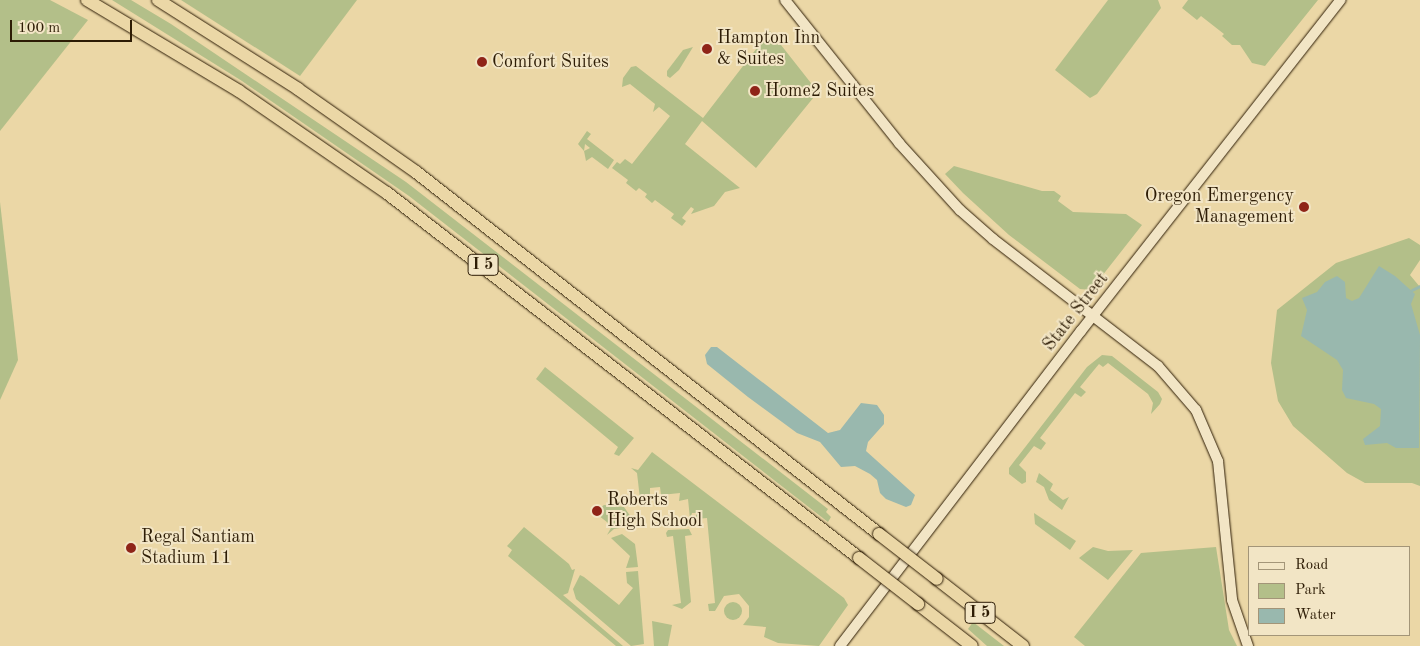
<!DOCTYPE html>
<html>
<head>
<meta charset="utf-8">
<style>
	body { margin:0 }
	#map { position:relative; width:1420px; height:646px; overflow:hidden; background:#ebd7a6; font-family:"Old Standard TT",serif }
	div>[style] { position:absolute }
	.green>* { inset:0; background:#b3bf89 }
	.round { border-radius:50% }
	.water>* { inset:0; background:#99b8ae }
	.stream>* { height:2.5px; margin:-1.25px; padding:0 1.25px; transform-origin:1.25px; border-radius:1.25px; background:#99b8ae }
	.roads { filter:drop-shadow(0 0 1px #2d1c05) drop-shadow(0 0 1px #2d1c05) }
	.secondary>* { height:10px; margin:-5px; padding:0 5px; transform-origin:5px; border-radius:5px; background:#f2e5c5 }
	.highway>* { height:12px; margin:-6px; padding:0 6px; transform-origin:6px; border-radius:6px; background:#ebd7a6 }
	.bridges { filter:drop-shadow(0 0 1px #2d1c05) drop-shadow(0 0 1px #2d1c05) }
	.highway-bridge>* { height:12px; margin:-6px; padding:0 6px; transform-origin:6px; border-radius:6px; background:#ebd7a6 }
	.dots>* { width:14px; height:14px; translate:-50% -50%; box-sizing:border-box; border:2px solid #f2e5c5; border-radius:50% }
	span { translate:-50% -50%; white-space:nowrap; text-align:center; line-height:1.15; -webkit-text-stroke:4px #f2e5c5; paint-order:stroke }
	.shield-label span { padding:1px 4px; background:#f2e5c5; border:1px solid; border-radius:4px; -webkit-text-stroke-width:0 }
	.shield-label { font-size:16px; color:#2d1c05; font-weight:700 }
	.poi-label { font-size:18px; color:#2d1c05 }
	.left { translate:0 -50%; text-align:left }
	.right { translate:-100% -50%; text-align:right }
	.street-label { font-size:18px; color:#2d1c05 }
	.legend { position:absolute; left:1248px; top:546px; width:162px; height:90px; box-sizing:border-box; background:#f2e5c5; border:1px solid #a39578; margin:0; padding:6px 9px; list-style:none; font-size:15px; color:#2d1c05 }
	.legend li { display:flex; align-items:center; gap:10px; height:25px }
	.legend b { width:25px; border:1px solid #a39578 }
	.scale { position:absolute; left:10px; top:20px; width:122px; height:22px; box-sizing:border-box; border:2px solid #2d1c05; border-top:0; padding-left:6px; font-size:15px; line-height:18px; white-space:nowrap; color:#2d1c05; -webkit-text-stroke:4px #f2e5c5; paint-order:stroke }
</style>
</head>
<body>
<div id="map">
	<div class="green">
		<div style="clip-path:polygon(0 0,50px 0,88px 20px,0 131px)"></div>
		<div style="clip-path:polygon(112px 0,131px 0,171px 24px,406px 182px,828px 509px,826px 512px,831px 517px,828px 522px,409px 196px,242px 81px)"></div>
		<div style="clip-path:polygon(181px 0,357px 0,300px 76px)"></div>
		<div style="clip-path:polygon(1108px 0,1158px 0,1161px 8px,1097px 94px,1090px 98px,1055px 70px)"></div>
		<div style="clip-path:polygon(1188px 0,1318px 0,1265px 66px,1252px 63px,1240px 45px,1232px 45px,1222px 36px,1224px 34px,1201px 16px,1197px 20px,1182px 8px)"></div>
		<div style="clip-path:polygon(770px 31px,818px 92px,756px 168px,702px 121px,685px 144px,740px 188px,725px 192px,714px 206px,691px 214px,694px 209px,691px 207px,682px 218px,686px 221px,682px 226px,671px 218px,674px 214px,655px 200px,652px 203px,645px 197px,647px 194px,639px 188px,636px 191px,626px 183px,628px 180px,612px 168px,617px 162px,620px 164px,625px 159px,632px 164px,670px 116px,659px 107px,653px 112px,655px 104px,630px 84px,622px 87px,623px 78px,631px 67px,636px 66px,703px 118px)"></div>
		<div style="clip-path:polygon(693px 47px,679px 70px,670px 78px,667px 76px,667px 71px,683px 50px)"></div>
		<div style="clip-path:polygon(587px 131px,591px 134px,587px 139px,614px 160px,608px 169px,592px 157px,586px 161px,584px 151px,590px 148px,585px 144px,584px 151px,578px 144px)"></div>
		<div style="clip-path:polygon(954px 166px,1042px 191px,1054px 191px,1061px 196px,1058px 201px,1073px 212px,1126px 214px,1142px 225px,1091px 290px,1080px 289px,1009px 235px,963px 193px,945px 174px)"></div>
		<div style="clip-path:polygon(0 202px,18px 360px,0 400px)"></div>
		<div style="clip-path:polygon(1409px 238px,1420px 245px,1420px 260px,1410px 275px,1420px 287px,1420px 486px,1412px 483px,1365px 483px,1347px 473px,1293px 426px,1278px 401px,1271px 363px,1277px 310px,1336px 263px)"></div>
		<div style="clip-path:polygon(1102px 355px,1112px 356px,1158px 392px,1162px 399px,1160px 404px,1151px 414px,1153px 403px,1148px 394px,1108px 363px,1103px 367px,1099px 364px,1080px 387px,1086px 392px,1081px 397px,1075px 393px,1040px 438px,1046px 443px,1041px 450px,1034px 446px,1019px 465px,1026px 472px,1026px 482px,1022px 484px,1009px 474px,1009px 468px,1087px 367px)"></div>
		<div style="clip-path:polygon(545px 367px,634px 438px,619px 456px,614px 454px,618px 447px,536px 379px)"></div>
		<div style="clip-path:polygon(652px 452px,844px 598px,848px 605px,819px 646px,778px 643px,764px 637px,766px 627px,743px 625px,749px 617px,749px 606px,739px 594px,724px 596px,715px 611px,709px 611px,708px 604px,715px 603px,707px 518px,696px 519px,696px 513px,692px 513px,690px 519px,688px 499px,679px 501px,680px 493px,661px 495px,660px 487px,650px 488px,650px 498px,640px 499px,637px 473px,631px 468px,638px 470px)"></div>
		<div style="clip-path:polygon(1039px 473px,1053px 484px,1050px 490px,1063px 500px,1069px 497px,1062px 510px,1049px 500px,1044px 487px,1036px 482px)"></div>
		<div style="clip-path:polygon(604px 505px,624px 507px,631px 517px,632px 526px,614px 529px,607px 535px,612px 526px,594px 512px)"></div>
		<div style="clip-path:polygon(1034px 513px,1076px 541px,1070px 550px,1035px 524px)"></div>
		<div style="clip-path:polygon(524px 527px,569px 564px,572px 570px,575px 569px,568px 593px,563px 595px,623px 646px,616px 646px,508px 556px,512px 550px,507px 546px)"></div>
		<div style="clip-path:polygon(689px 529px,692px 535px,685px 536px,691px 602px,682px 609px,672px 605px,681px 603px,673px 536px,667px 537px,666px 533px,668px 530px)"></div>
		<div style="clip-path:polygon(622px 534px,635px 544px,638px 567px,626px 568px,630px 556px,611px 538px)"></div>
		<div style="clip-path:polygon(1093px 547px,1108px 551px,1133px 550px,1108px 580px,1079px 558px)"></div>
		<div style="clip-path:polygon(1216px 547px,1229px 630px,1237px 646px,1085px 646px,1074px 637px,1141px 553px)"></div>
		<div style="clip-path:polygon(638px 571px,644px 644px,631px 646px,576px 599px,573px 589px,580px 575px,584px 577px,619px 605px,633px 588px,627px 583px,626px 572px)"></div>
		<div class="round" style="left:724px;top:602px;width:18px;height:18px"></div>
		<div style="clip-path:polygon(652px 621px,672px 625px,668px 646px,654px 646px)"></div>
		<div style="clip-path:polygon(973px 622px,1004px 646px,987px 646px,968px 629px)"></div>
	</div>
	<div class="water">
		<div style="clip-path:polygon(1379px 266px,1395px 276px,1415px 294px,1411px 304px,1420px 335px,1419px 448px,1396px 448px,1387px 443px,1365px 445px,1363px 439px,1380px 426px,1381px 409px,1374px 404px,1346px 398px,1342px 390px,1343px 370px,1337px 360px,1301px 336px,1307px 310px,1302px 298px,1317px 292px,1325px 282px,1337px 276px,1345px 282px,1346px 298px,1352px 301px,1359px 298px)"></div>
		<div style="clip-path:polygon(711px 347px,717px 347px,828px 433px,840px 430px,861px 403px,877px 405px,884px 415px,884px 424px,868px 442px,866px 451px,915px 495px,911px 505px,906px 507px,886px 499px,880px 493px,877px 480px,870px 474px,855px 466px,841px 467px,820px 442px,797px 433px,748px 397px,707px 364px,705px 355px)"></div>
	</div>
	<div class="stream">
		<div style="left:1412px;top:290px;width:9px;rotate:-27deg"></div>
	</div>
	<div class="roads">
		<div class="secondary">
			<div style="left:785px;top:0;width:183px;rotate:51.4deg"></div>
			<div style="left:899px;top:143px;width:91px;rotate:47.7deg"></div>
			<div style="left:960px;top:210px;width:44px;rotate:41.3deg"></div>
			<div style="left:993px;top:239px;width:208px;rotate:37.6deg"></div>
			<div style="left:1158px;top:366px;width:58px;rotate:49.2deg"></div>
			<div style="left:1196px;top:410px;width:56px;rotate:66.7deg"></div>
			<div style="left:1218px;top:461px;width:140px;rotate:84.2deg"></div>
			<div style="left:1232px;top:600px;width:49px;rotate:70.8deg"></div>
			<div style="left:840px;top:646px;width:397px;rotate:-52.6deg"></div>
			<div style="left:1081px;top:331px;width:421px;rotate:-51.9deg"></div>
		</div>
		<div class="highway">
			<div style="left:87px;top:0;width:177px;rotate:30.9deg"></div>
			<div style="left:239px;top:91px;width:180px;rotate:34.6deg"></div>
			<div style="left:387px;top:193px;width:597px;rotate:37.71deg"></div>
			<div style="left:158px;top:0;width:166px;rotate:32.4deg"></div>
			<div style="left:298px;top:89px;width:144px;rotate:35.1deg"></div>
			<div style="left:416px;top:172px;width:588px;rotate:38.02deg"></div>
			<div style="left:937px;top:579px;width:109px;rotate:37.9deg"></div>
			<div style="left:918px;top:604px;width:68px;rotate:37.9deg"></div>
		</div>
	</div>
	<div class="bridges">
		<div class="highway-bridge">
			<div style="left:879px;top:534px;width:73px;rotate:37.8deg"></div>
			<div style="left:859px;top:558px;width:75px;rotate:37.9deg"></div>
		</div>
	</div>
	<div class="dots">
		<div style="left:707px;top:49px;background:#8f2418"></div>
		<div style="left:482px;top:62px;background:#8f2418"></div>
		<div style="left:755px;top:91px;background:#8f2418"></div>
		<div style="left:1304px;top:207px;background:#8f2418"></div>
		<div style="left:597px;top:511px;background:#8f2418"></div>
		<div style="left:131px;top:548px;background:#8f2418"></div>
	</div>
	<div class="shield-label">
		<span style="left:483px;top:265px">I 5</span>
		<span style="left:980px;top:613px">I 5</span>
	</div>
	<div class="poi-label">
		<span class="left" style="left:717px;top:49px">Hampton Inn<br>&amp; Suites</span>
		<span class="left" style="left:492px;top:62px">Comfort Suites</span>
		<span class="left" style="left:765px;top:91px">Home2 Suites</span>
		<span class="right" style="left:1294px;top:207px">Oregon Emergency<br>Management</span>
		<span class="left" style="left:607px;top:511px">Roberts<br>High School</span>
		<span class="left" style="left:141px;top:548px">Regal Santiam<br>Stadium 11</span>
	</div>
	<div class="street-label">
		<span style="left:1076px;top:312px;rotate:-52deg">State Street</span>
	</div>
	<ul class="legend">
	<li><b style="height:6px;background:#f2e5c5"></b>Road</li>
	<li><b style="height:14px;background:#b3bf89"></b>Park</li>
	<li><b style="height:14px;background:#99b8ae"></b>Water</li>
	</ul>
	<div class="scale">100 m</div>
</div>
</body>
</html>
